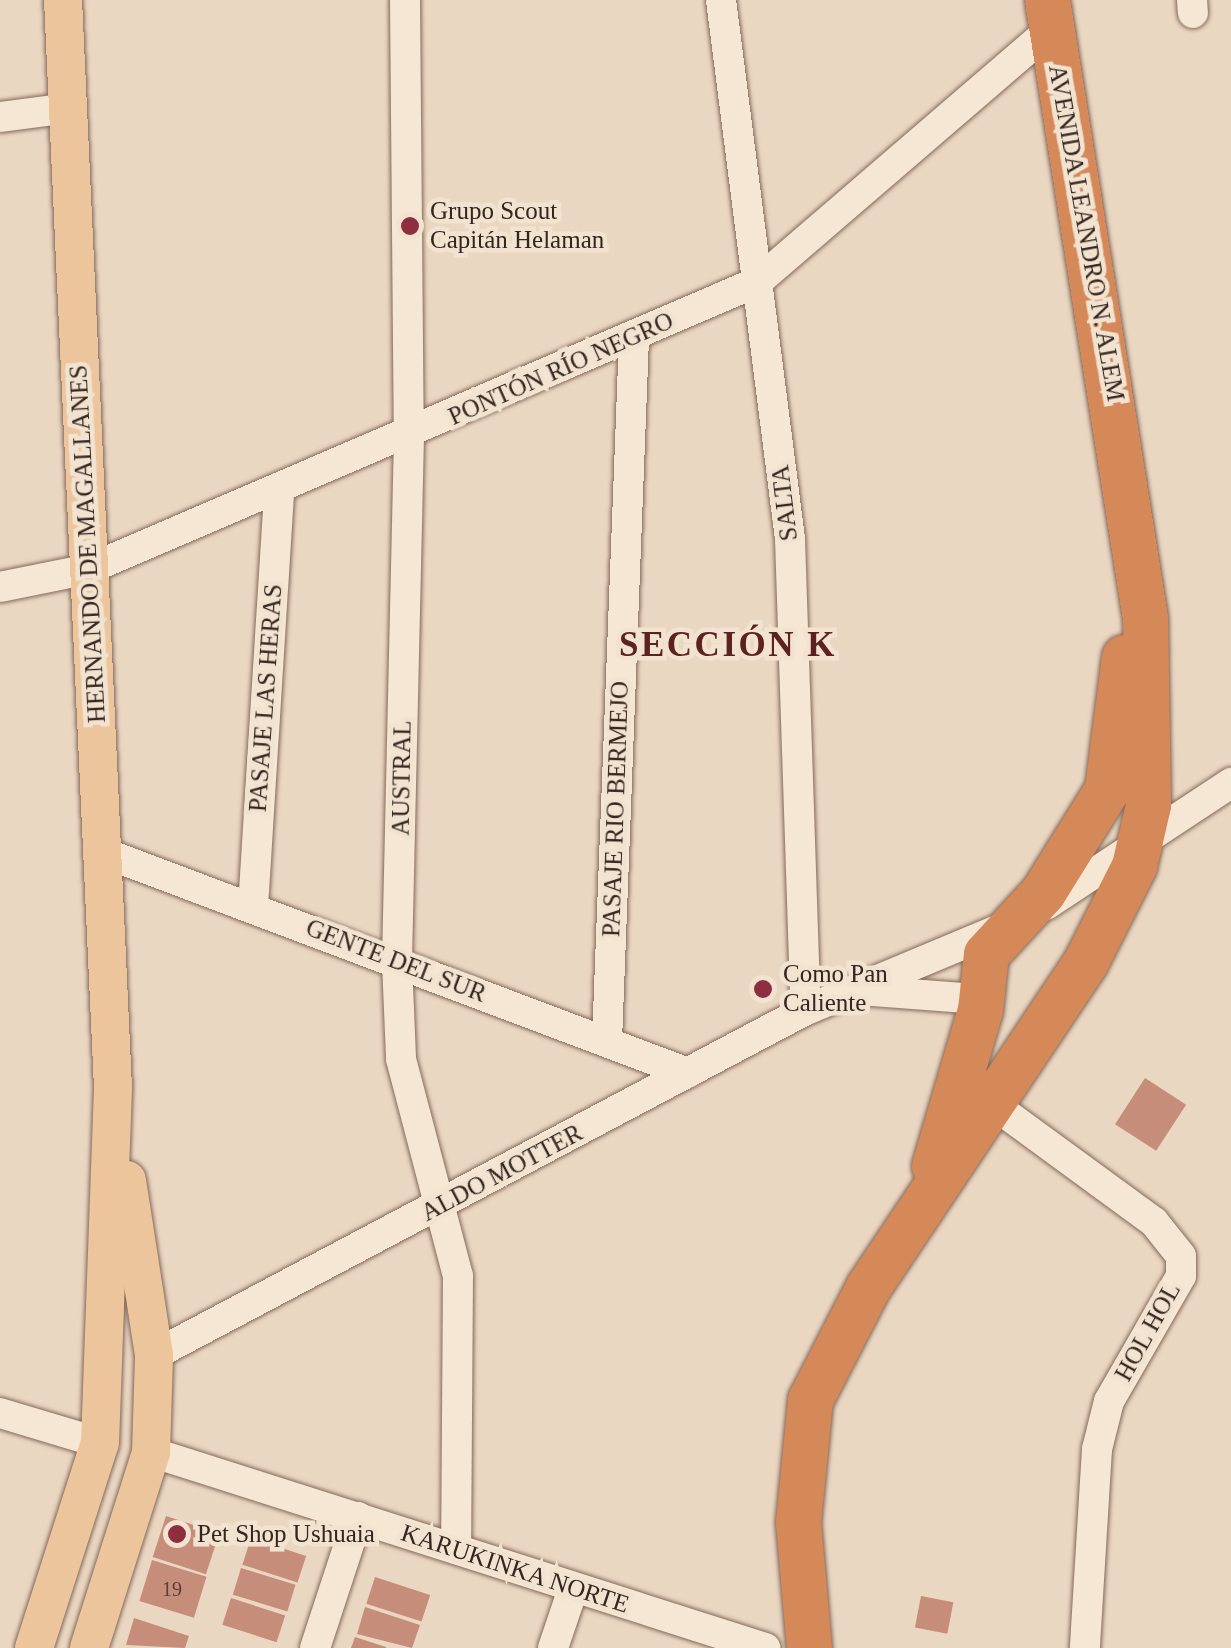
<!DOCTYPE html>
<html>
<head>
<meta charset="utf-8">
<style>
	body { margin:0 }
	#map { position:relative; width:1231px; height:1648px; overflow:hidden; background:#ead7c2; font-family:Georgia,serif }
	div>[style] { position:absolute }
	.building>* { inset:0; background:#c68d7a; transform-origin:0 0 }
	.roads { filter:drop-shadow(0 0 2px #83695a) drop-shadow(0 0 2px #83695a) }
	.minor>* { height:30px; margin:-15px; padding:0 15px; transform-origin:15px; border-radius:15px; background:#f6e6d4 }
	.major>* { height:38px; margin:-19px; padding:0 19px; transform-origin:19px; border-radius:19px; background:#ecc59c }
	.highway>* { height:45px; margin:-22.5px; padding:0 22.5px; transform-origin:22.5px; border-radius:22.5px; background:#d58858 }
	.dots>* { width:28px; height:28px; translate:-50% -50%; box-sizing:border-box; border:5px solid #f2e3d1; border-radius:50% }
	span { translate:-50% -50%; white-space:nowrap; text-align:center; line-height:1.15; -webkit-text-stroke:9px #f2e3d1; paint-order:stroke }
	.number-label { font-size:20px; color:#583f35 }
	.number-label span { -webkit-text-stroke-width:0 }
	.poi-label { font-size:25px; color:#34251e }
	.left { translate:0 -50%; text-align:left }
	.street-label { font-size:25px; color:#34251e }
	.district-label { font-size:35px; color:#5d2220; font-weight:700; letter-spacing:2.5px }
</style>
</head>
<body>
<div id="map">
	<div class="building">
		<div style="left:1145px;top:1078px;width:49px;height:55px;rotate:33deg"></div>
		<div style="left:166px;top:1516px;width:56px;height:43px;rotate:18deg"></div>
		<div style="left:251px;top:1538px;width:58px;height:28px;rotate:18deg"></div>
		<div style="left:152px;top:1560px;width:57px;height:43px;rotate:17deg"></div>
		<div style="left:241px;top:1568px;width:57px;height:28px;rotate:17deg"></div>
		<div style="left:375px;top:1577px;width:58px;height:28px;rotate:18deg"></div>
		<div style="left:921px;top:1596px;width:33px;height:32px;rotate:11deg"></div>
		<div style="left:231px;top:1598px;width:57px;height:28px;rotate:18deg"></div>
		<div style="clip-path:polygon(365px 1607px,420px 1625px,412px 1648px,357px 1634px)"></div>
		<div style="clip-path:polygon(134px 1618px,189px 1636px,185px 1648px,126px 1645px)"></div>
		<div style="clip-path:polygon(355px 1637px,386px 1647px,386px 1648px,351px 1648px)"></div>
	</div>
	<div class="roads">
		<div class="minor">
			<div style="left:405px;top:0;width:436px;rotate:89.5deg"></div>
			<div style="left:409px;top:436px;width:526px;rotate:91.31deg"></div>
			<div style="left:397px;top:962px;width:97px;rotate:87.6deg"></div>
			<div style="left:401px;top:1059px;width:224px;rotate:75.3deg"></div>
			<div style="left:458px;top:1276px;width:273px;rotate:90.4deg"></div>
			<div style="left:721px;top:0;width:543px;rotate:82.7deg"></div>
			<div style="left:790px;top:539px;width:471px;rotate:88.1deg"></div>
			<div style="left:1192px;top:0;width:13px;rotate:86deg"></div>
			<div style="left:0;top:117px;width:69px;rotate:-7.5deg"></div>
			<div style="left:0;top:587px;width:91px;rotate:-11.4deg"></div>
			<div style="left:89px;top:569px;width:727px;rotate:-23.25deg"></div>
			<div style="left:757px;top:282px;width:388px;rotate:-40.7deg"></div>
			<div style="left:102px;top:852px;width:626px;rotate:20.66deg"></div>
			<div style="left:1046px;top:905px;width:222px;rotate:-33.4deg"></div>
			<div style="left:253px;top:907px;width:418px;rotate:-86.4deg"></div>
			<div style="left:858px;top:990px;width:120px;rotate:4.3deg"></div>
			<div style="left:607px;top:1041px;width:705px;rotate:-87.8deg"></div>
			<div style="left:994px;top:1105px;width:198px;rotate:36.2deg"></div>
			<div style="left:1154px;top:1222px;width:43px;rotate:51.5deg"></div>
			<div style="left:1181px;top:1256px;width:20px;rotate:90deg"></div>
			<div style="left:1181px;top:1276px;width:144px;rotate:119.9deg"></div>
			<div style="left:1109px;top:1401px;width:49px;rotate:104deg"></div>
			<div style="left:1097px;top:1449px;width:199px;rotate:93.5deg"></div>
			<div style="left:154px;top:1355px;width:738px;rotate:-27.89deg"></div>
			<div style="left:806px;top:1010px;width:218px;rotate:-22.7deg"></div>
			<div style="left:0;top:1413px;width:104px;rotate:16.7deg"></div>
			<div style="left:151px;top:1452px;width:645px;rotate:17.7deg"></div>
			<div style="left:315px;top:1648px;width:138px;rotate:-71.8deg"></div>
			<div style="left:553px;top:1648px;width:62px;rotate:-71.3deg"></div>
		</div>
		<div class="major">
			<div style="left:34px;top:1648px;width:215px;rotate:-72.2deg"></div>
			<div style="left:100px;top:1443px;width:355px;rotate:-87.9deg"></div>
			<div style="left:113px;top:1088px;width:1089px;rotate:-92.63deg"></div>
			<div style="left:89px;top:1648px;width:206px;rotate:-72.4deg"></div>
			<div style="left:151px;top:1452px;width:97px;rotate:-88.2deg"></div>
			<div style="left:154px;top:1355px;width:177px;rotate:-98.8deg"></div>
		</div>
		<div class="highway">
			<div style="left:934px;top:1166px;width:163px;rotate:-73.6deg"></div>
			<div style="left:980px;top:1010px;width:56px;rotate:-83.9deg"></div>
			<div style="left:986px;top:954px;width:84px;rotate:-47.4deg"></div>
			<div style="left:1043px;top:892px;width:121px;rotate:-58.1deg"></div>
			<div style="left:1107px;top:789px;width:133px;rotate:-82.7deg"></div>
			<div style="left:809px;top:1648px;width:126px;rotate:-95deg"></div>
			<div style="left:798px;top:1522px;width:123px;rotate:-84.4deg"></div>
			<div style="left:810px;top:1400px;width:127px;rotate:-62.8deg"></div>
			<div style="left:868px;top:1287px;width:390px;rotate:-56.2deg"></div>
			<div style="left:1085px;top:963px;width:109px;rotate:-63.2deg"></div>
			<div style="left:1134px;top:866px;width:63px;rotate:-77.1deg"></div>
			<div style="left:1148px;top:805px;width:187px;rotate:-90.9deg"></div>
			<div style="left:1145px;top:618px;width:626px;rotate:-99.01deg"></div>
		</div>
	</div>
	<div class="dots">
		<div style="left:410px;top:226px;background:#8e2f40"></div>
		<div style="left:763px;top:989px;background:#8e2f40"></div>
		<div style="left:177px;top:1534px;background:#8e2f40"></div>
	</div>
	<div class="number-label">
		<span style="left:172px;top:1589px">19</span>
	</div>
	<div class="poi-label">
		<span class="left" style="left:430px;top:226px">Grupo Scout<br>Capitán Helaman</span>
		<span class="left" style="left:783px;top:989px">Como Pan<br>Caliente</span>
		<span class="left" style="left:197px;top:1534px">Pet Shop Ushuaia</span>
	</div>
	<div class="street-label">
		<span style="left:1086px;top:233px;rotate:80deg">AVENIDA LEANDRO N. ALEM</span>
		<span style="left:561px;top:369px;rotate:-24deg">PONTÓN RÍO NEGRO</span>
		<span style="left:785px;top:503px;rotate:-97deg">SALTA</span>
		<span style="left:88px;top:544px;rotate:-93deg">HERNANDO DE MAGALLANES</span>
		<span style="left:266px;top:698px;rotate:-86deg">PASAJE LAS HERAS</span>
		<span style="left:402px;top:778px;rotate:-89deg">AUSTRAL</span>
		<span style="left:616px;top:809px;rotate:-88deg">PASAJE RIO BERMEJO</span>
		<span style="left:396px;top:961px;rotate:21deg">GENTE DEL SUR</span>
		<span style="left:502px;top:1173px;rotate:-28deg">ALDO MOTTER</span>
		<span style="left:1148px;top:1332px;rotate:-61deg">HOL HOL</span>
		<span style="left:515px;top:1569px;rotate:18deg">KARUKINKA NORTE</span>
	</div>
	<div class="district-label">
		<span style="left:728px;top:645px">SECCIÓN K</span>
	</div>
</div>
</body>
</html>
